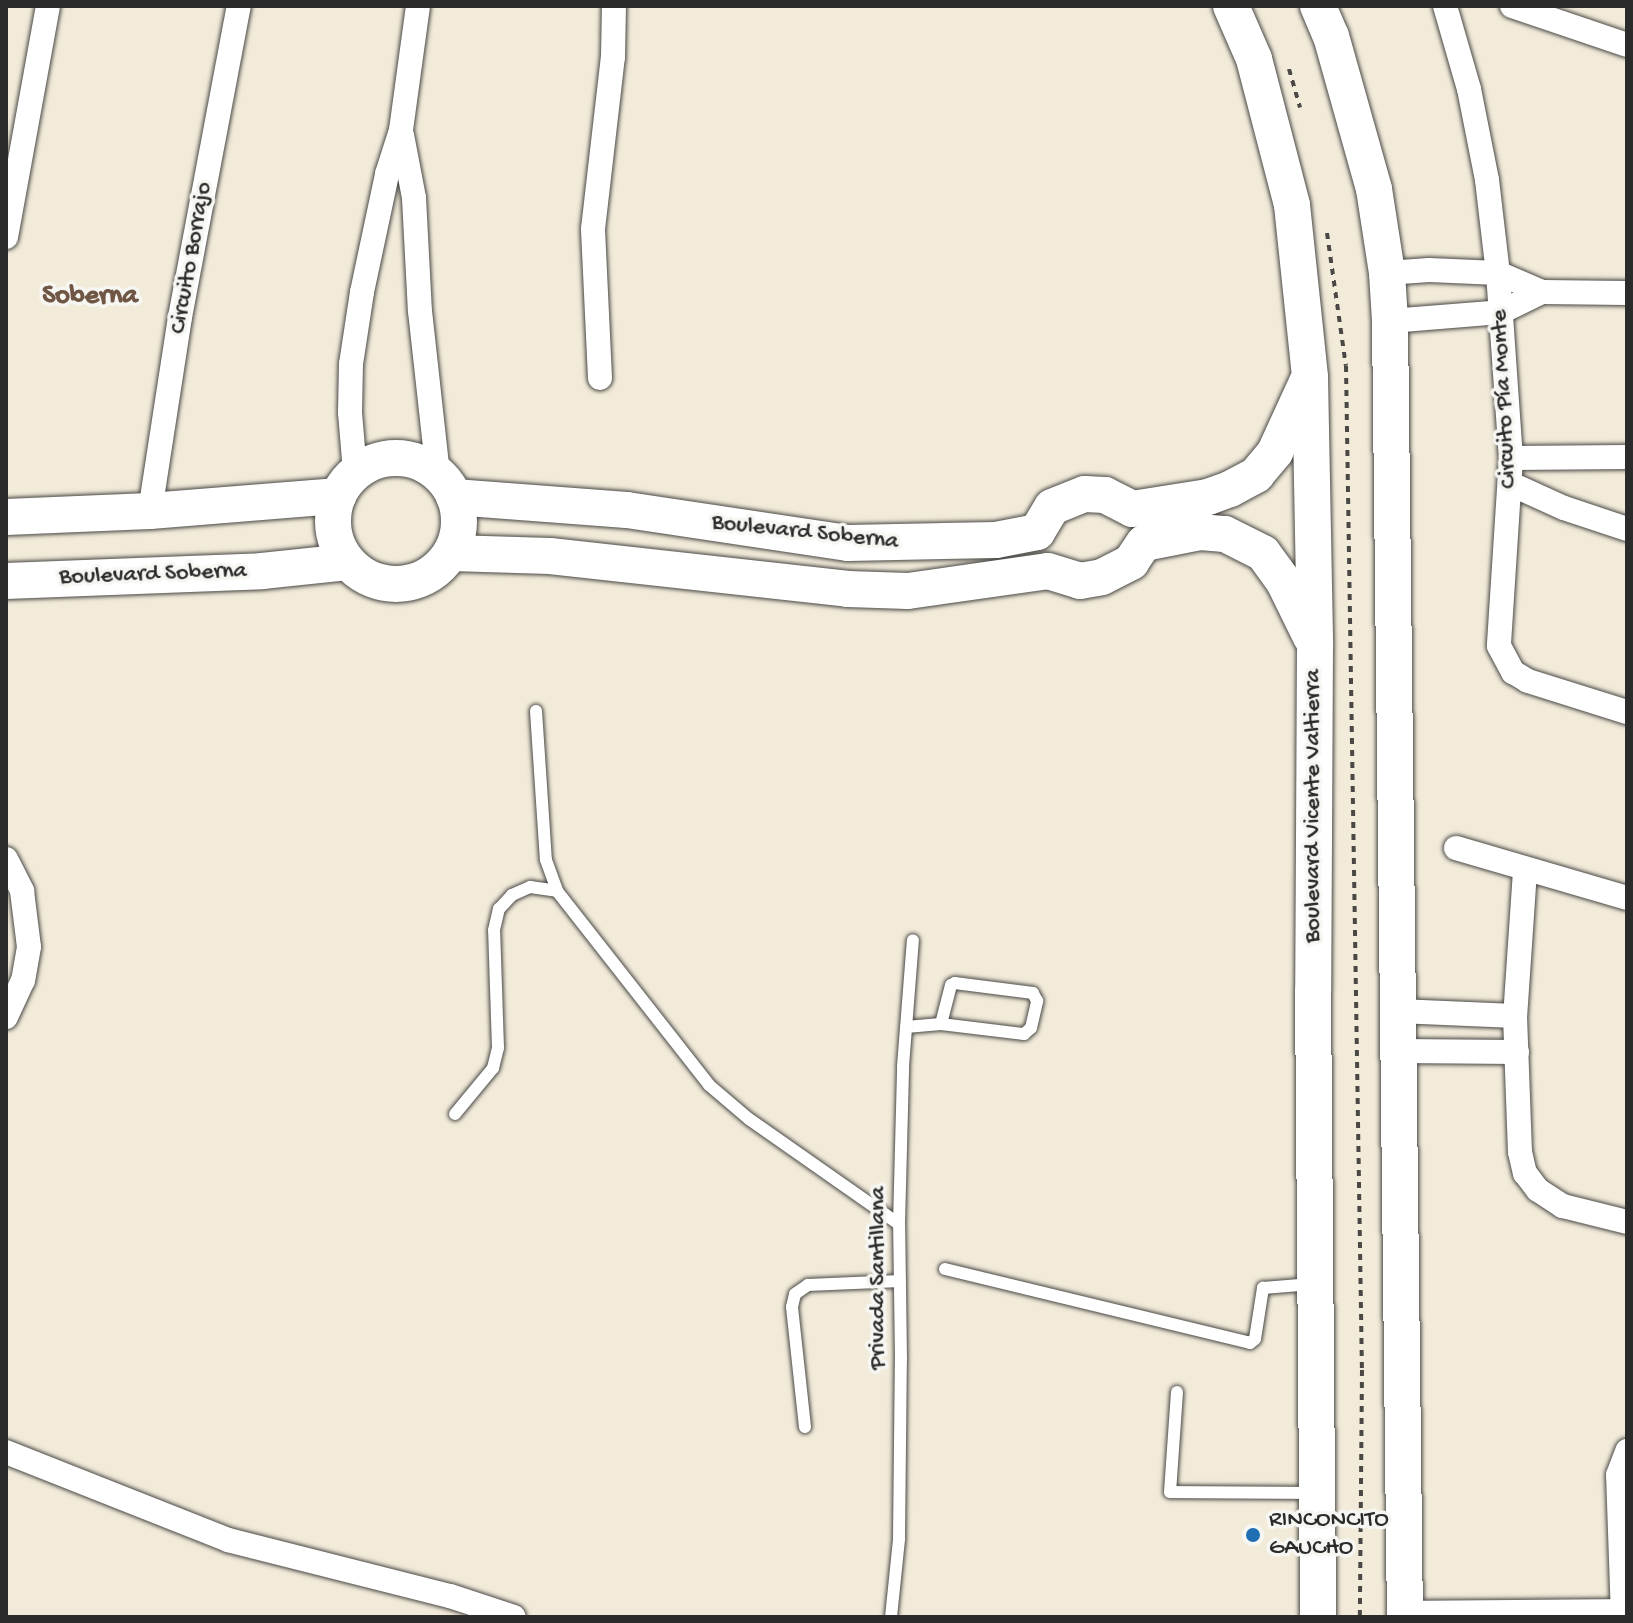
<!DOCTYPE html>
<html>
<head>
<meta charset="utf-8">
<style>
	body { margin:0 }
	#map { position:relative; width:1633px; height:1623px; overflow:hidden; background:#f2ebda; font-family:"Gochi Hand",sans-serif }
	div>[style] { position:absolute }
	.path>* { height:4px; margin-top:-2px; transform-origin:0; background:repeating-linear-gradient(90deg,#494845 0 6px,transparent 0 12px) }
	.roads { filter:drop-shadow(0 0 2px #494845) drop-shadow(0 0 2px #494845) }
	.lane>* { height:12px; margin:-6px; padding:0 6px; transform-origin:6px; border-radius:6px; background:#fff }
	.street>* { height:24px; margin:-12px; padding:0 12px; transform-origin:12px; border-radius:12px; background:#fff }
	.secondary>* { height:36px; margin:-18px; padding:0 18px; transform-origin:18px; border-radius:18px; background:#fff }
	.secondary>.ring { margin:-18px; padding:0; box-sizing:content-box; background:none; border:36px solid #fff; border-radius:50% }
	.dots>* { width:22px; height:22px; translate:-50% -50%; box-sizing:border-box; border:4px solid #f6f6f2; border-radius:50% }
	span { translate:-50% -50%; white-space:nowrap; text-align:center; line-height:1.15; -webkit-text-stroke:7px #f6f6f2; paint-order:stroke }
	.street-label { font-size:24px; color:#2b2b2b }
	.poi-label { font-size:24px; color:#2b2b2b }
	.left { translate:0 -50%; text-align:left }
	.quarter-label { font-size:28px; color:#705645; font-weight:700 }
	.frame { position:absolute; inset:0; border:8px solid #2b2b2b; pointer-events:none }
</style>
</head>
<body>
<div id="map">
	<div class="path">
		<div style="left:1289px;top:69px;width:40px;rotate:74deg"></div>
		<div style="left:1327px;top:233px;width:134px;rotate:81.9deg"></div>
		<div style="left:1346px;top:366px;width:1004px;rotate:89.09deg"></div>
		<div style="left:1362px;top:1370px;width:247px;rotate:90.5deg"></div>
	</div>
	<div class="roads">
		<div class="lane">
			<div style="left:536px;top:711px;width:149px;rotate:86.2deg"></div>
			<div style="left:546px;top:860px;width:33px;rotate:70deg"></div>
			<div style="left:557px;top:891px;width:246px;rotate:51.9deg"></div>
			<div style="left:709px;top:1085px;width:52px;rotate:40.4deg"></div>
			<div style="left:749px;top:1119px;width:183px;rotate:35deg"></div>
			<div style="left:906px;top:1027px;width:35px;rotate:-5deg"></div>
			<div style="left:941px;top:1024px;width:84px;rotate:6.9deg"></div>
			<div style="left:1024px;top:1034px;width:9px;rotate:-41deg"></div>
			<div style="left:1031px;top:1028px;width:28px;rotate:-77deg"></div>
			<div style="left:1037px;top:1001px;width:9px;rotate:-117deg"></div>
			<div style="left:1033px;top:993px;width:79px;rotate:-172.7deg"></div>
			<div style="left:955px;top:983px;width:4px;rotate:153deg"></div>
			<div style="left:951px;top:985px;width:40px;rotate:104.4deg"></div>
			<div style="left:455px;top:1114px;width:60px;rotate:-50.4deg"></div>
			<div style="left:493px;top:1068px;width:21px;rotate:-76deg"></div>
			<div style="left:498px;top:1048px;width:118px;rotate:-91.9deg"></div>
			<div style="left:494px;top:930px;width:22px;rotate:-77deg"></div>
			<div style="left:499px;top:909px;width:19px;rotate:-47deg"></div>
			<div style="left:512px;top:895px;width:20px;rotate:-24deg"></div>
			<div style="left:530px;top:887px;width:27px;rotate:8deg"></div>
			<div style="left:945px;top:1269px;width:314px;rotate:13.6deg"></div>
			<div style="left:1250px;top:1343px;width:6px;rotate:-39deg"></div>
			<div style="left:1255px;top:1339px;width:52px;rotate:-81.1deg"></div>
			<div style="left:1263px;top:1288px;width:49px;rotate:-4.7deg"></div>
			<div style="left:1177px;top:1392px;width:100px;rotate:94deg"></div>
			<div style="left:1170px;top:1492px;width:143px;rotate:0.4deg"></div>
			<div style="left:805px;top:1427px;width:121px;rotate:-96.2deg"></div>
			<div style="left:792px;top:1307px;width:13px;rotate:-77deg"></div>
			<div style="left:795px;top:1294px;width:16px;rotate:-35deg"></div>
			<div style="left:808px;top:1285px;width:92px;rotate:-2.5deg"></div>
			<div style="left:891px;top:1617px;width:78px;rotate:-84.1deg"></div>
			<div style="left:899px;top:1539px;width:180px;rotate:-89.4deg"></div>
			<div style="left:901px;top:1359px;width:135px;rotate:-90.8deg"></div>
			<div style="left:899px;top:1224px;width:158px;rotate:-88.5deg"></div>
			<div style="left:903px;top:1066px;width:126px;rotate:-85.5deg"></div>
		</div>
		<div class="street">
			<div style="left:1445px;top:6px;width:86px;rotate:73.9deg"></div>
			<div style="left:1469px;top:89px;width:93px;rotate:78.8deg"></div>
			<div style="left:1487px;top:180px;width:94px;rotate:83.3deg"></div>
			<div style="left:1498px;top:273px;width:185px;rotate:86deg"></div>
			<div style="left:1511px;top:458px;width:188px;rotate:93.7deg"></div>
			<div style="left:1499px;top:646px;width:30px;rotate:62deg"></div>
			<div style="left:1513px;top:672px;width:17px;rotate:31deg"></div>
			<div style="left:1528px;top:681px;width:104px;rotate:17.4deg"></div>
			<div style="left:1512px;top:6px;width:121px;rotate:18.7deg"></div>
			<div style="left:402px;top:135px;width:64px;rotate:79.2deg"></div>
			<div style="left:414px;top:198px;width:113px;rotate:87deg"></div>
			<div style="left:420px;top:311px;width:164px;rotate:83.7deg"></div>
			<div style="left:6px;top:237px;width:235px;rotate:-79.7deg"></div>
			<div style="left:1387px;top:273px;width:42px;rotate:-4.1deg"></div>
			<div style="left:1429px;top:270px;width:69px;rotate:2.5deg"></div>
			<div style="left:1498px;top:273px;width:48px;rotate:23.4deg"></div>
			<div style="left:1542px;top:292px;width:85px;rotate:0.7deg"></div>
			<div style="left:1390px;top:321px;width:111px;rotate:-4.6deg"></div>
			<div style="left:1501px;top:312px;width:46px;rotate:-26deg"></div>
			<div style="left:600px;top:378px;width:149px;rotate:-92.7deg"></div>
			<div style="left:593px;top:229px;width:173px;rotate:-83.4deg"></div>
			<div style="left:613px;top:57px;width:51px;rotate:-88.9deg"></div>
			<div style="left:1511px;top:458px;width:116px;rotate:-0.5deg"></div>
			<div style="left:355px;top:472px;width:60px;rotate:-94.8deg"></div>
			<div style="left:350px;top:412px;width:48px;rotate:-88.8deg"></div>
			<div style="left:351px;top:364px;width:73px;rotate:-81.3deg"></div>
			<div style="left:362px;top:292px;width:121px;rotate:-78deg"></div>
			<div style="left:387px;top:174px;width:46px;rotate:-72.3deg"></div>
			<div style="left:401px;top:130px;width:125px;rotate:-82.2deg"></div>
			<div style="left:1511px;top:484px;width:58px;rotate:24.4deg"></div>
			<div style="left:1564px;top:508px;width:66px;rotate:18.4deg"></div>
			<div style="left:150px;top:511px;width:196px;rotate:-81.2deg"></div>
			<div style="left:180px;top:317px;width:317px;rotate:-79.3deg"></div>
			<div style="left:1456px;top:848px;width:178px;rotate:16.3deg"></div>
			<div style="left:6px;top:859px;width:36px;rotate:63deg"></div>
			<div style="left:22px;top:891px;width:56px;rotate:82.9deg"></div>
			<div style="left:29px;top:947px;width:34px;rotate:100deg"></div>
			<div style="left:23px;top:980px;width:41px;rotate:114.7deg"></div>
			<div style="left:1525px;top:871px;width:145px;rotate:93.9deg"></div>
			<div style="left:1515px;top:1016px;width:136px;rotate:87.9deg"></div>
			<div style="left:1520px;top:1152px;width:22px;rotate:77deg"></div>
			<div style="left:1525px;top:1173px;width:21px;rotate:53deg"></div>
			<div style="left:1538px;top:1190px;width:30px;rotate:33deg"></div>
			<div style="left:1563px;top:1206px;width:66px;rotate:14deg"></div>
			<div style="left:1398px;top:1011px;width:117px;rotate:2.4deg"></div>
			<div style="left:1399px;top:1051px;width:118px;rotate:0.5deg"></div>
			<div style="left:6px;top:1452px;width:239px;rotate:21.6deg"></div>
			<div style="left:228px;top:1540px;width:229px;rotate:14.2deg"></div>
			<div style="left:450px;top:1596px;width:67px;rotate:18.2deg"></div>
			<div style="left:1405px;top:1613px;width:217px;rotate:-0.5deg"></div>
			<div style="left:1623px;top:1617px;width:142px;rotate:-92deg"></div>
			<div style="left:1618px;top:1475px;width:26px;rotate:-69deg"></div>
		</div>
		<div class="secondary">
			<div style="left:1231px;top:6px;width:58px;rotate:66.5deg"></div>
			<div style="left:1254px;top:59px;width:151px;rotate:75.4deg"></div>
			<div style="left:1292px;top:205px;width:173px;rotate:84deg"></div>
			<div style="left:1310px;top:377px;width:269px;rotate:88.9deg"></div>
			<div style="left:1315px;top:646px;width:345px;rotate:90.3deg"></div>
			<div style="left:1313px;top:991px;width:626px;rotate:89.54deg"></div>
			<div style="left:1318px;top:6px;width:33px;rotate:67deg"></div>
			<div style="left:1331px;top:36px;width:159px;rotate:74.3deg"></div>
			<div style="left:1374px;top:189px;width:85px;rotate:81.2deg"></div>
			<div style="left:1387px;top:273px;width:48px;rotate:86.4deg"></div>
			<div style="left:1390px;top:321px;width:1296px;rotate:89.34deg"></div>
			<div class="ring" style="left:333px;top:458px;width:90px;height:90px"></div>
			<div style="left:454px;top:497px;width:173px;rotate:4.3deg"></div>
			<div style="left:627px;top:510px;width:223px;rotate:8.5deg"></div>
			<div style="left:848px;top:543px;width:148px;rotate:-1.2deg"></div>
			<div style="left:996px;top:540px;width:42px;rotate:-11deg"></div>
			<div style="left:1037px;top:532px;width:29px;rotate:-59deg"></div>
			<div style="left:1052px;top:507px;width:35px;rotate:-22deg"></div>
			<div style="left:1085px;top:494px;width:20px;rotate:3deg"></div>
			<div style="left:1105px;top:495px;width:30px;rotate:27deg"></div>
			<div style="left:1132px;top:509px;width:77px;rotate:-9deg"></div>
			<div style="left:1208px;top:497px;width:23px;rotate:-20deg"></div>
			<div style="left:1230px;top:489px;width:30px;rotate:-28deg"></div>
			<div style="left:1256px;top:475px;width:30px;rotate:-50deg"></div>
			<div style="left:1275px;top:452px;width:77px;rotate:-65.4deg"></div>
			<div style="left:6px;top:517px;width:144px;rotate:-2.4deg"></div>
			<div style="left:150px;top:511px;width:189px;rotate:-4.6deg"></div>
			<div style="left:451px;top:553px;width:99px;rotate:1.7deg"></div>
			<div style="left:550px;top:556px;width:300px;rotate:6.3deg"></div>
			<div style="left:848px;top:589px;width:60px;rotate:1.9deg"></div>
			<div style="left:908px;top:591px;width:141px;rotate:-8.1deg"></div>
			<div style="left:1048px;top:571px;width:34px;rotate:17deg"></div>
			<div style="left:1080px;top:581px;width:22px;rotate:-10deg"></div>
			<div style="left:1102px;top:577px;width:33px;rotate:-27deg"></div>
			<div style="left:1131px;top:562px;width:23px;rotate:-56deg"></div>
			<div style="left:1144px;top:543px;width:57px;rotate:-11.1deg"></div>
			<div style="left:1200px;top:532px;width:25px;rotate:5deg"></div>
			<div style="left:1225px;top:534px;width:42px;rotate:26.6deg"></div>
			<div style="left:1263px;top:553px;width:36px;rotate:54deg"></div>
			<div style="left:1284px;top:582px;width:61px;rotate:63.9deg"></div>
			<div style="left:6px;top:581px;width:256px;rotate:-2.2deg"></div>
			<div style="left:262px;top:571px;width:86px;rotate:-6deg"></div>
		</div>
	</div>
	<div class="dots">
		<div style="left:1253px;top:1535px;background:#1f6fb2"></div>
	</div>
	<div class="street-label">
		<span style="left:192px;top:258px;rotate:-80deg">Circuito Borrajo</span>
		<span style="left:1505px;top:399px;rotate:-93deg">Circuito Pía Monte</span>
		<span style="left:805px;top:533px;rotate:6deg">Boulevard Soberna</span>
		<span style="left:153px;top:575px;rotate:-2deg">Boulevard Soberna</span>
		<span style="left:1314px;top:806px;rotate:-90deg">Boulevard Vicente Valtierra</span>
		<span style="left:879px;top:1278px;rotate:-90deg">Privada Santillana</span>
	</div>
	<div class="poi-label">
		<span class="left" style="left:1269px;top:1535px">RINCONCITO<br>GAUCHO</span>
	</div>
	<div class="quarter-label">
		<span style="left:90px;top:297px">Soberna</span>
	</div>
	<div class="frame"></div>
</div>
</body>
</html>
